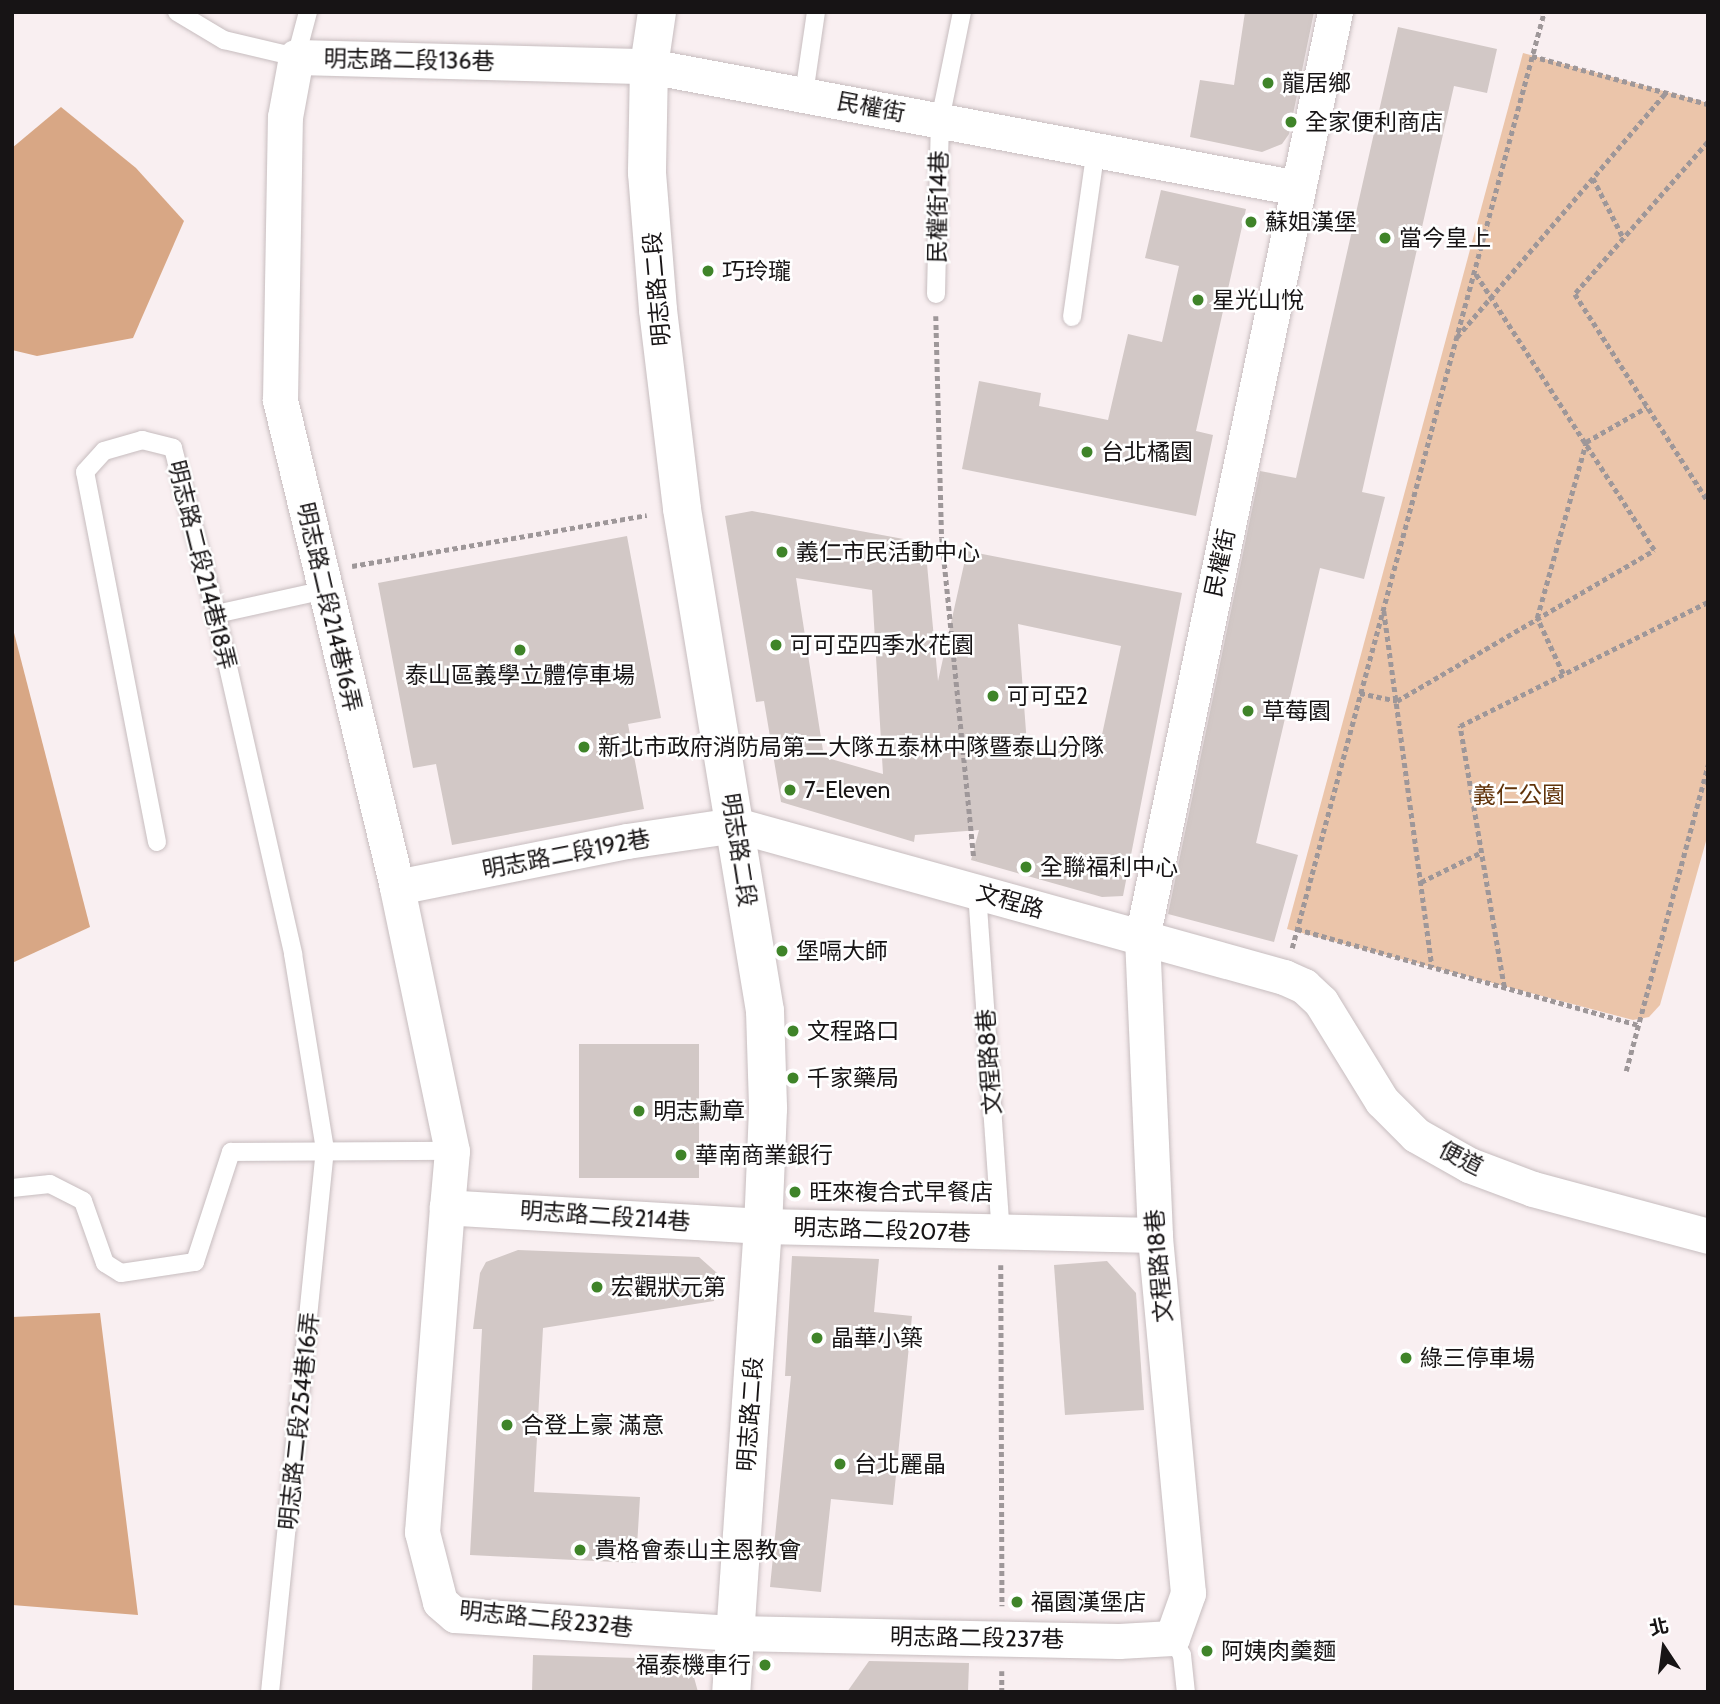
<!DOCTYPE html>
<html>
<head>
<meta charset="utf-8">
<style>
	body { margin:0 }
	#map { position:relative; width:1720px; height:1704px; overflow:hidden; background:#f9eff1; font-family:Cabin,"Noto Sans TC",sans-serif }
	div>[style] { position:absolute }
	.green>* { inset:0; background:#ebc5aa }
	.forest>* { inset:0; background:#d8a785 }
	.building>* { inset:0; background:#d2c8c6; transform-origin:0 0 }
	.path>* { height:4.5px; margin-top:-2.25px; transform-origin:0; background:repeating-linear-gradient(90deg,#9e9799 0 5px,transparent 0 8.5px) }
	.roads { filter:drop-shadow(0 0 2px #c7bdbf) drop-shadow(0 0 2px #c7bdbf) }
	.service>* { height:18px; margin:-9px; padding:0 9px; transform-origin:9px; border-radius:9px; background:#fff }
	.minor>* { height:35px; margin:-17.5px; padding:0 17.5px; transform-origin:17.5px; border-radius:17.5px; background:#fff }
	.secondary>* { height:38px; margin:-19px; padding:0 19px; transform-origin:19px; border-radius:19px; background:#fff }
	.dots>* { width:19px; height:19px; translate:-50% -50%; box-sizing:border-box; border:4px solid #fff; border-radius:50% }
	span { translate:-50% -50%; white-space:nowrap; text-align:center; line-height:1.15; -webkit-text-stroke:5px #fff; paint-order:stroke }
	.street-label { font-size:23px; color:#171415 }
	.poi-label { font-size:23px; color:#171415 }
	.left { translate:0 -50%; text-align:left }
	.right { translate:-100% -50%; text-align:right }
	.park-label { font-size:23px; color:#61330a }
	.frame { position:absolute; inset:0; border:14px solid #171415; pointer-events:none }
	.north { position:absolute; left:1629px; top:1613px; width:70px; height:70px; -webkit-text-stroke:5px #fff; paint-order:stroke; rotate:347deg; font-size:19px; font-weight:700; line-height:28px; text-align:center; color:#171415 }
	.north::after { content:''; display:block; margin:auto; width:24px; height:32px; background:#171415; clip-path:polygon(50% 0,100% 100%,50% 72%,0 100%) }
</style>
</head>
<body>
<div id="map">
	<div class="green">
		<div style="clip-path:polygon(1523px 53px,1708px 103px,1708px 834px,1660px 1005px,1649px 1017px,1633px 1020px,1287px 929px)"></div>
	</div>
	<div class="forest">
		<div style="clip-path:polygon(61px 107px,136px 168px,184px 221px,133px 338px,37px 356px,12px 350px,12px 148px)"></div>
		<div style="clip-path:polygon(12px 625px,90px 927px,12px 963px)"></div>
		<div style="clip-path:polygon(100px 1313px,138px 1615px,12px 1605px,12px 1317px)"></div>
	</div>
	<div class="building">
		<div style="clip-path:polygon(1245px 12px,1314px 12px,1289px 134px,1282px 144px,1262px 152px,1190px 137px,1200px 80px,1234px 85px)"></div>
		<div style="clip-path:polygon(1398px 27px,1497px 49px,1487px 93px,1454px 86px,1362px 492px,1385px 497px,1364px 579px,1320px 568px,1256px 843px,1298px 855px,1274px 942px,1168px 914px,1260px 471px,1296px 478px)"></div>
		<div style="clip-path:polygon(1161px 190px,1246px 209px,1196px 431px,1213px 435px,1196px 516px,962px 469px,979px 381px,1041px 393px,1039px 406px,1108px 420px,1128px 334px,1162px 342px,1179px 266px,1145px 258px)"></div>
		<div style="clip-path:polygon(evenodd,752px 511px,925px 543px,938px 681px,967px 551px,1182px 593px,1123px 896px,1102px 897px,971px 860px,979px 830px,915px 835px,914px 842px,781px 802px,764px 701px,756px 702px,725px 516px,752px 511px,796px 578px,872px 590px,883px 774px,824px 757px,796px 578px,752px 511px,1018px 624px,1121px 646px,1097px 758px,1027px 745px,1018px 624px)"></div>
		<div style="clip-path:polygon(627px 536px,661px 718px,628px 724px,644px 809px,452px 845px,436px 764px,413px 768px,378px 583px)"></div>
		<div style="left:579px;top:1044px;width:120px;height:134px"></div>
		<div style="clip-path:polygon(518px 1250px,699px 1257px,717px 1273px,714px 1301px,543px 1328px,534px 1492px,640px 1497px,636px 1563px,470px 1555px,482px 1329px,473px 1329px,480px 1273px,486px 1262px)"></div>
		<div style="clip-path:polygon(792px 1256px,879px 1259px,874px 1312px,912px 1316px,893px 1505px,831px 1499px,821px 1592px,770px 1587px,791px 1376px,785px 1376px)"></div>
		<div style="clip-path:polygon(1107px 1261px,1136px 1293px,1144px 1410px,1065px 1415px,1054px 1265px)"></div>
		<div style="clip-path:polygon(533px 1655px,671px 1659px,692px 1670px,698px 1692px,532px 1692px)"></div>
		<div style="clip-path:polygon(869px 1661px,969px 1663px,968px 1692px,847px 1692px)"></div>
	</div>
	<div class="path">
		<div style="left:1532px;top:56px;width:182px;rotate:15.3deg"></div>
		<div style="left:1708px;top:142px;width:202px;rotate:131.2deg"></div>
		<div style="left:1575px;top:294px;width:246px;rotate:57.3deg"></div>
		<div style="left:1593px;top:178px;width:68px;rotate:63.1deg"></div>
		<div style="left:936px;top:316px;width:222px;rotate:88.5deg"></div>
		<div style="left:942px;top:538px;width:323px;rotate:84.3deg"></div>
		<div style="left:1457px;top:337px;width:322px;rotate:-49.5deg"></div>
		<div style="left:352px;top:566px;width:299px;rotate:-9.8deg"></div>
		<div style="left:1384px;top:611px;width:359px;rotate:82.3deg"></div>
		<div style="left:1563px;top:674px;width:62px;rotate:-114.9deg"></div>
		<div style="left:1537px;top:618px;width:183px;rotate:-74.4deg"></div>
		<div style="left:1586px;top:442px;width:70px;rotate:-29.8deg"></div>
		<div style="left:1360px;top:693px;width:38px;rotate:12deg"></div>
		<div style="left:1397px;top:701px;width:298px;rotate:-30.4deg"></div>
		<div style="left:1654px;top:550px;width:331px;rotate:-122.9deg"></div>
		<div style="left:1421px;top:882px;width:66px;rotate:-26.2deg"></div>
		<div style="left:1297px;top:929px;width:355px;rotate:15.7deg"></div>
		<div style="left:1292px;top:948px;width:969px;rotate:-74.93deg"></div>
		<div style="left:1504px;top:987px;width:265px;rotate:-99.6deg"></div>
		<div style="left:1460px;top:726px;width:277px;rotate:-26.6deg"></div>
		<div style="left:1626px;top:1071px;width:318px;rotate:-75deg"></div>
		<div style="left:1001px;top:1265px;width:341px;rotate:89.8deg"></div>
		<div style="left:1002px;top:1671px;width:21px;rotate:90deg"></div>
	</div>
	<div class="roads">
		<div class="service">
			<div style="left:177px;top:12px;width:55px;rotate:30.8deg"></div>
			<div style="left:224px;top:40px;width:74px;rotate:13.3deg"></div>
			<div style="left:296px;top:57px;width:47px;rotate:-75.1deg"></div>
			<div style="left:804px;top:94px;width:83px;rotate:-81.7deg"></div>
			<div style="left:936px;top:294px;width:174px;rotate:-88.7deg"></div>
			<div style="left:940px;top:120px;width:110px;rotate:-78.5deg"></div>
			<div style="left:1072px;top:317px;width:170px;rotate:-81.9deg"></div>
			<div style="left:216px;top:614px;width:112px;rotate:-12.4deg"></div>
			<div style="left:157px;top:842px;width:377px;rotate:-101deg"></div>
			<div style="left:85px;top:472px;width:28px;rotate:-48deg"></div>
			<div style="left:104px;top:451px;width:40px;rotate:-16deg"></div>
			<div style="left:142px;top:440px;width:32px;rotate:14deg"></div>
			<div style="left:173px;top:448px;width:171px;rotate:75.5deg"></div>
			<div style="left:216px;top:614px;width:349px;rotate:77.2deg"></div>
			<div style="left:293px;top:954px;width:198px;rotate:80.7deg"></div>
			<div style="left:325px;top:1149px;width:546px;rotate:95.78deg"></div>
			<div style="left:977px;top:892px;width:342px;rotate:86deg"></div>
			<div style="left:12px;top:1188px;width:38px;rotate:-6deg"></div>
			<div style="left:50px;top:1184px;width:37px;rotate:27deg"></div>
			<div style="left:83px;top:1201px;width:66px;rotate:70.5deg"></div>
			<div style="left:105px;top:1263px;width:19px;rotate:32deg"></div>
			<div style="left:121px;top:1273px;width:75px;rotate:-8.5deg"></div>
			<div style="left:195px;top:1262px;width:116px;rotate:-71.9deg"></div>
			<div style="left:231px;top:1152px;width:221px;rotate:-0.3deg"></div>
			<div style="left:1172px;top:1638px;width:20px;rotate:60deg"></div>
			<div style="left:1182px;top:1655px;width:37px;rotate:84deg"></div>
		</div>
		<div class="minor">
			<div style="left:397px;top:887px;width:235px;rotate:-11.3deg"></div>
			<div style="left:627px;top:841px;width:110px;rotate:-8.4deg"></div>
			<div style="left:736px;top:825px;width:569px;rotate:15.5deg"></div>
			<div style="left:1284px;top:977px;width:22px;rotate:24deg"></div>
			<div style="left:1304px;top:986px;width:23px;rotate:43deg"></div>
			<div style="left:1321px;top:1002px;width:116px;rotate:58.4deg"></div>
			<div style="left:1382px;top:1101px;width:48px;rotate:45deg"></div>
			<div style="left:1416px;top:1135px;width:61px;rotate:29.5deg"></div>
			<div style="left:1469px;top:1165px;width:68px;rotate:20.6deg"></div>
			<div style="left:1533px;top:1189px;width:181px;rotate:15deg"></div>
			<div style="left:447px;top:1207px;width:56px;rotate:-84.9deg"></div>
			<div style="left:452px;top:1151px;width:270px;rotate:-101.8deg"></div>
			<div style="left:397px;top:887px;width:501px;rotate:-103.51deg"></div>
			<div style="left:280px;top:400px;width:283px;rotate:-89deg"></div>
			<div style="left:285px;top:117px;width:61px;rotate:-79.6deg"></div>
			<div style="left:296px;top:57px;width:353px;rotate:1.5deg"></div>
			<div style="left:649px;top:66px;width:660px;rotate:10.65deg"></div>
			<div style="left:1155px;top:1235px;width:392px;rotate:-178.7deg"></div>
			<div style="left:763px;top:1226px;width:317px;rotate:-176.6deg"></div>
			<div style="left:447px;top:1207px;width:326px;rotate:94.4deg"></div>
			<div style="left:422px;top:1532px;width:72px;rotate:75.6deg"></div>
			<div style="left:440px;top:1602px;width:20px;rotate:41deg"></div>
			<div style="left:455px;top:1615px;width:281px;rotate:3.7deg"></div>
			<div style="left:735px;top:1633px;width:384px;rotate:1.2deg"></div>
			<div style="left:1119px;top:1641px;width:53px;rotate:-3.2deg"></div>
			<div style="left:1172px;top:1638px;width:48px;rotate:-70.4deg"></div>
			<div style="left:1188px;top:1593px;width:360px;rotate:-95.3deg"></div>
			<div style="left:1155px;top:1235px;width:297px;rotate:-92.5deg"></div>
			<div style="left:1142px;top:938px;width:946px;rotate:-78.23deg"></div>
		</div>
		<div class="secondary">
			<div style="left:657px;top:12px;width:55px;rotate:98.4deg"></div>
			<div style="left:649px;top:66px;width:107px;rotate:91.1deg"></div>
			<div style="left:647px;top:173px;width:137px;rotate:85.4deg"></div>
			<div style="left:658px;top:310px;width:200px;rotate:83.1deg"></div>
			<div style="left:682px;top:509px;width:509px;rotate:80.61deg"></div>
			<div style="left:765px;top:1011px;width:98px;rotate:88.2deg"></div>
			<div style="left:768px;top:1109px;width:117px;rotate:92.4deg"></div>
			<div style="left:763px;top:1226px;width:467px;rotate:93.9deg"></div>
		</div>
	</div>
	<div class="dots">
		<div style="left:1268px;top:83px;background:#3f8429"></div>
		<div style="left:1291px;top:122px;background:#3f8429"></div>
		<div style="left:1251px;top:222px;background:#3f8429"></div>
		<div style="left:1385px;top:238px;background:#3f8429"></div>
		<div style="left:708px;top:271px;background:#3f8429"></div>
		<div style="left:1198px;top:300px;background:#3f8429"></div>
		<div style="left:1087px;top:452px;background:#3f8429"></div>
		<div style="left:782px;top:552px;background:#3f8429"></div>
		<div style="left:776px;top:645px;background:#3f8429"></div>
		<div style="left:520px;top:650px;background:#3f8429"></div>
		<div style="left:993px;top:696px;background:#3f8429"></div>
		<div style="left:1248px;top:711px;background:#3f8429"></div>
		<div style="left:584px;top:747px;background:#3f8429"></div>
		<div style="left:790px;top:790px;background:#3f8429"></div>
		<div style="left:1026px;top:867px;background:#3f8429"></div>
		<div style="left:782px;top:951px;background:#3f8429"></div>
		<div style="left:793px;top:1031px;background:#3f8429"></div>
		<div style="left:793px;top:1078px;background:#3f8429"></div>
		<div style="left:639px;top:1111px;background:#3f8429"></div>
		<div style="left:681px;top:1155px;background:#3f8429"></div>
		<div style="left:795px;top:1192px;background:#3f8429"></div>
		<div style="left:597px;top:1287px;background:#3f8429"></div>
		<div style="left:817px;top:1338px;background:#3f8429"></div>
		<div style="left:1406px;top:1358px;background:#3f8429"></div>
		<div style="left:507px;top:1425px;background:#3f8429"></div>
		<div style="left:840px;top:1464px;background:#3f8429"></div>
		<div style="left:580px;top:1550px;background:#3f8429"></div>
		<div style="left:1017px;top:1602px;background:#3f8429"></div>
		<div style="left:1207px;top:1651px;background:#3f8429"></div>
		<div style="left:765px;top:1665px;background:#3f8429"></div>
	</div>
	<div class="street-label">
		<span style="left:409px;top:60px;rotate:1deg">明志路二段136巷</span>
		<span style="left:871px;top:107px;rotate:11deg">民權街</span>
		<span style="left:938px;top:207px;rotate:-89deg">民權街14巷</span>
		<span style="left:657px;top:289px;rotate:-95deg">明志路二段</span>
		<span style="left:1220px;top:563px;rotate:-78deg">民權街</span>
		<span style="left:202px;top:565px;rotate:76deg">明志路二段214巷18弄</span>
		<span style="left:329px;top:607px;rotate:77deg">明志路二段214巷16弄</span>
		<span style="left:739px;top:850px;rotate:81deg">明志路二段</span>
		<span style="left:566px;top:854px;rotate:-11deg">明志路二段192巷</span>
		<span style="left:1010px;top:901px;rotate:16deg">文程路</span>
		<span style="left:989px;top:1062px;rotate:-94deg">文程路8巷</span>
		<span style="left:1461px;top:1158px;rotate:27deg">便道</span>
		<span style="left:605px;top:1216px;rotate:4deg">明志路二段214巷</span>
		<span style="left:882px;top:1230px;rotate:2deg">明志路二段207巷</span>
		<span style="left:1159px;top:1266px;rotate:-95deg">文程路18巷</span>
		<span style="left:750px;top:1414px;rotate:-86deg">明志路二段</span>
		<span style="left:299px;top:1421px;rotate:-84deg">明志路二段254巷16弄</span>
		<span style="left:546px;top:1619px;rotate:6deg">明志路二段232巷</span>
		<span style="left:977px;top:1638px;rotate:1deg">明志路二段237巷</span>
	</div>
	<div class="poi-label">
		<span class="left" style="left:1282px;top:83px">龍居鄉</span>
		<span class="left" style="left:1305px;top:122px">全家便利商店</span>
		<span class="left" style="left:1265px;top:222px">蘇姐漢堡</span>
		<span class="left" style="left:1399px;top:238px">當今皇上</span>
		<span class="left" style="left:722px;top:271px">巧玲瓏</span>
		<span class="left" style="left:1212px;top:300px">星光山悅</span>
		<span class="left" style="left:1101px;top:452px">台北橘園</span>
		<span class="left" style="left:796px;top:552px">義仁市民活動中心</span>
		<span class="left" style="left:790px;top:645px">可可亞四季水花園</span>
		<span style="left:520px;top:675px">泰山區義學立體停車場</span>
		<span class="left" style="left:1007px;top:696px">可可亞2</span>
		<span class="left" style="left:1262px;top:711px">草莓園</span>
		<span class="left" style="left:598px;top:747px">新北市政府消防局第二大隊五泰林中隊暨泰山分隊</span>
		<span class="left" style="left:804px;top:790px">7-Eleven</span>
		<span class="left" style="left:1040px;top:867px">全聯福利中心</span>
		<span class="left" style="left:796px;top:951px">堡嗝大師</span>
		<span class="left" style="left:807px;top:1031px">文程路口</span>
		<span class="left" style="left:807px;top:1078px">千家藥局</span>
		<span class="left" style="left:653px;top:1111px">明志勳章</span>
		<span class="left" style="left:695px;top:1155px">華南商業銀行</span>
		<span class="left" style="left:809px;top:1192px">旺來複合式早餐店</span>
		<span class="left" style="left:611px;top:1287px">宏觀狀元第</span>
		<span class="left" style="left:831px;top:1338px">晶華小築</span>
		<span class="left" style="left:1420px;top:1358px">綠三停車場</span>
		<span class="left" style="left:521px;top:1425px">合登上豪 滿意</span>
		<span class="left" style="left:854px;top:1464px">台北麗晶</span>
		<span class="left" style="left:594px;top:1550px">貴格會泰山主恩教會</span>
		<span class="left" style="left:1031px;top:1602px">福園漢堡店</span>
		<span class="left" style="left:1221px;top:1651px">阿姨肉羹麵</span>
		<span class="right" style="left:751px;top:1665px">福泰機車行</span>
	</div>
	<div class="park-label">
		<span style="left:1519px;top:795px">義仁公園</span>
	</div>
	<div class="frame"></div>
	<div class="north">北</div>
</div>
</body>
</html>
